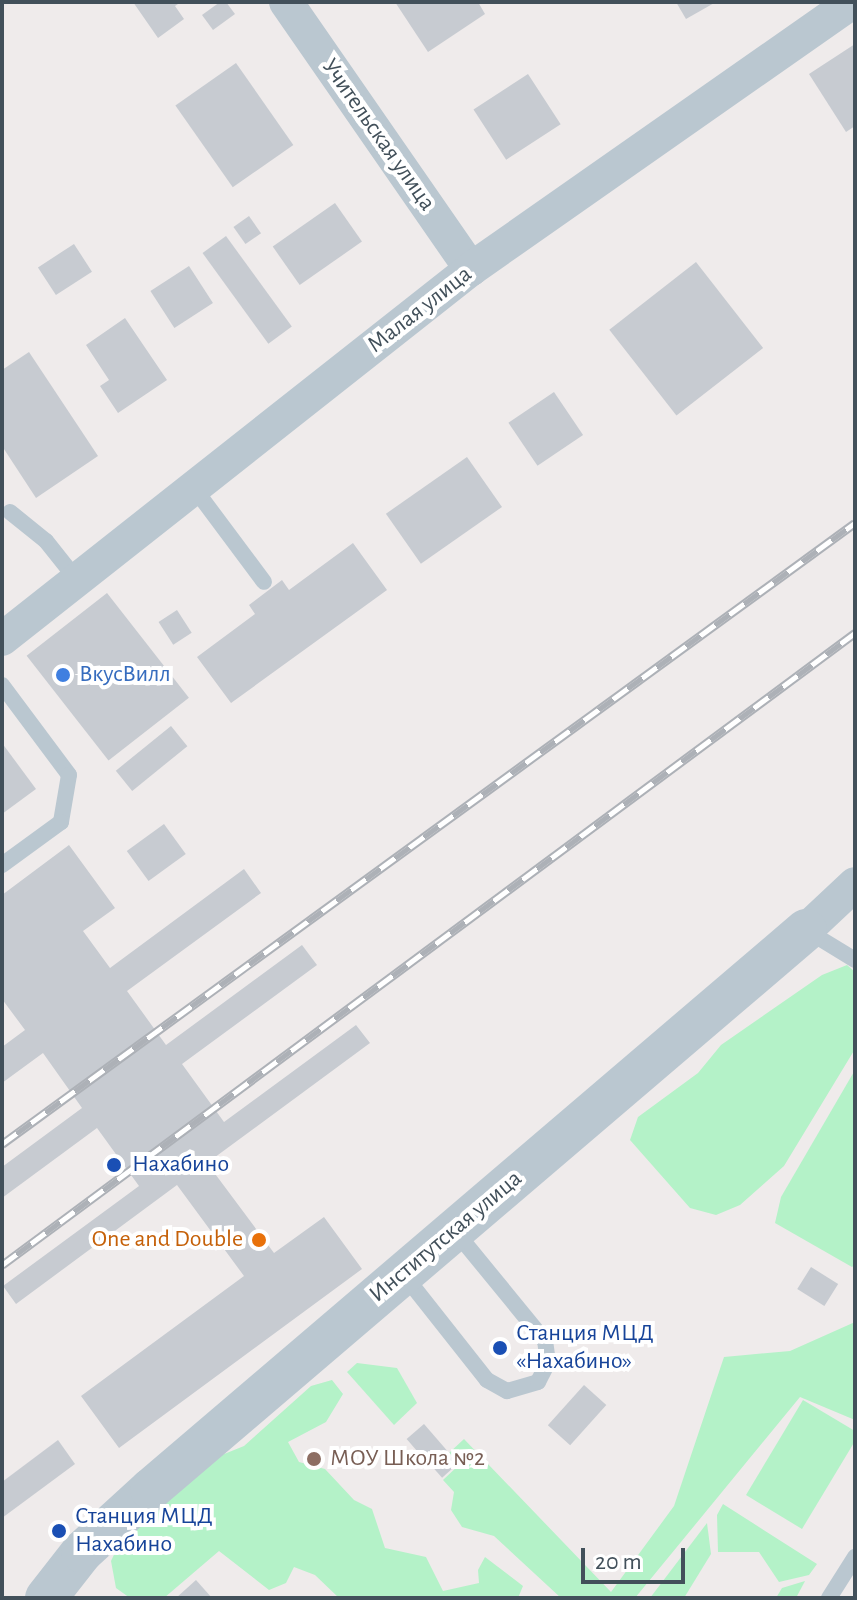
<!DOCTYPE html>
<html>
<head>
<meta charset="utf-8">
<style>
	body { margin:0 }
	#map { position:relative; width:857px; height:1600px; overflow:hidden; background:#efebeb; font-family:"Alegreya Sans",sans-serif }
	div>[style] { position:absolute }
	.green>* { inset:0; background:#b4f2c8 }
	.building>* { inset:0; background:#c7cbd1; transform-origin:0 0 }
	.service>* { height:16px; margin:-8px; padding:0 8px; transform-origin:8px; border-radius:8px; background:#bac7d0 }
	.minor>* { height:34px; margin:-17px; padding:0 17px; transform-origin:17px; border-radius:17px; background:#bac7d0 }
	.tertiary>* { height:42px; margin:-21px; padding:0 21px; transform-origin:21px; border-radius:21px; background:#bac7d0 }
	.rail>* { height:9px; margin-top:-4.5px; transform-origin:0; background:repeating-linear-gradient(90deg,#fff 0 18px,#adb1b7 0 36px); box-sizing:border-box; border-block:2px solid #adb1b7 }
	.dots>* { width:22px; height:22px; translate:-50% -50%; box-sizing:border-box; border:4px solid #fff; border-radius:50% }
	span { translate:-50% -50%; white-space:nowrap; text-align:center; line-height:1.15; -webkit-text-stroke:8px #fff; paint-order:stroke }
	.street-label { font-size:24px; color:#42505a }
	.shop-label { font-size:24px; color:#366cbe }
	.left { translate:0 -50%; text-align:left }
	.transit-label { font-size:24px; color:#164399 }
	.food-label { font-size:24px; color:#c56008 }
	.right { translate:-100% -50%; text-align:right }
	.education-label { font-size:24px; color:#785e54 }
	.frame { position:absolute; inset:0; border:4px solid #42505a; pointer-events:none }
	.scale { position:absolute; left:581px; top:1548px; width:104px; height:36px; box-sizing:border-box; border:4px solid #42505a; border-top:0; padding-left:10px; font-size:24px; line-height:28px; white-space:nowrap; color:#42505a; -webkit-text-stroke:6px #fff; paint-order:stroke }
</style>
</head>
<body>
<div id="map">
	<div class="green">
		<div style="clip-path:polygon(847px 965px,855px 972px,855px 1049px,784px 1166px,740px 1205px,716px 1215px,690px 1208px,630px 1140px,638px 1117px,698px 1073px,721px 1045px,822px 975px)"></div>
		<div style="clip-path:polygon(855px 1070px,855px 1265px,852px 1267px,775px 1223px,781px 1197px)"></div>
		<div style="clip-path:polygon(855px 1322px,855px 1420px,800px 1397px,635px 1598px,561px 1598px,494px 1536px,462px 1527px,451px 1510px,454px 1492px,443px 1480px,460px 1464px,449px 1453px,464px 1439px,611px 1592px,674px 1506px,724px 1357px,790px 1351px)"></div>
		<div style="clip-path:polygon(357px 1363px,397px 1368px,417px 1403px,394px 1425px,347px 1372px)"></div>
		<div style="clip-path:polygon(332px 1380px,343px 1394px,326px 1422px,288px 1442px,299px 1462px,325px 1469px,354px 1500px,372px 1509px,385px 1548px,426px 1557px,443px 1591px,479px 1583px,478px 1570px,485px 1557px,523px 1586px,518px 1598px,339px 1598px,315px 1575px,294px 1567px,286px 1583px,269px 1590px,219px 1551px,164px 1598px,130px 1598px,116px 1588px,111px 1561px,119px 1544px,192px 1467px,244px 1446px,311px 1386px)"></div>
		<div style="clip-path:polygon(803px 1400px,855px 1431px,855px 1441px,802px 1529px,746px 1495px)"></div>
		<div style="clip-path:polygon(723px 1504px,817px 1564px,809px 1575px,779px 1582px,759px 1552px,718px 1552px,717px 1515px)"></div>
		<div style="clip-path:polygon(707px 1523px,711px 1554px,684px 1598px,650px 1598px)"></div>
		<div style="clip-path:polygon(805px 1581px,796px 1598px,776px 1598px,782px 1588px)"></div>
	</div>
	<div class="building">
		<div style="clip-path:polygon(133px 2px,181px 2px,175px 6px,184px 19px,158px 38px)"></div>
		<div style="clip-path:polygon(220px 2px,226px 2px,235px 14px,213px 30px,202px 15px)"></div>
		<div style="clip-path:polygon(395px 2px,478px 2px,485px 14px,428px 52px)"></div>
		<div style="clip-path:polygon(676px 2px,716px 2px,686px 19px)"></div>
		<div style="clip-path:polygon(855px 44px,855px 126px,846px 132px,809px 74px)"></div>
		<div style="left:236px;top:63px;width:100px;height:74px;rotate:55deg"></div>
		<div style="left:528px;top:74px;width:60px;height:65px;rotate:57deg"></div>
		<div style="left:335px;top:203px;width:47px;height:76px;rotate:55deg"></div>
		<div style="left:249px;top:216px;width:21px;height:19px;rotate:55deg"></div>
		<div style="left:226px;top:236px;width:112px;height:29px;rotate:54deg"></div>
		<div style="left:74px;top:244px;width:33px;height:43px;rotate:57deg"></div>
		<div style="left:696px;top:262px;width:109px;height:110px;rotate:52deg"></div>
		<div style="left:189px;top:266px;width:44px;height:46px;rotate:57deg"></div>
		<div style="clip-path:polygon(125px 318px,167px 380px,118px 413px,100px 386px,109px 380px,86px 345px)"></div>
		<div style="clip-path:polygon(29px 352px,98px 456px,36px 498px,2px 446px,2px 370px)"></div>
		<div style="left:554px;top:392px;width:52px;height:55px;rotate:56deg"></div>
		<div style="left:467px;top:457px;width:61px;height:99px;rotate:55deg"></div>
		<div style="clip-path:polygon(353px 543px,387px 590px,231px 703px,197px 657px,255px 614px,249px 605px,282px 580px,289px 590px)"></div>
		<div style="left:107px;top:593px;width:133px;height:102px;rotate:52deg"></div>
		<div style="left:177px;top:610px;width:27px;height:22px;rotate:57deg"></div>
		<div style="left:171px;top:726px;width:26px;height:71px;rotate:51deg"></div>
		<div style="clip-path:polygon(2px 743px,36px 789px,2px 814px)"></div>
		<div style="left:164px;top:824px;width:37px;height:46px;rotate:54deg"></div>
		<div style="clip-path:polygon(69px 845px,115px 908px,83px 931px,110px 968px,244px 869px,261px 893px,127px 991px,166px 1045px,302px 945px,317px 965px,182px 1064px,224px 1122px,356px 1025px,370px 1043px,207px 1163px,274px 1253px,324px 1217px,362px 1269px,119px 1448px,81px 1396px,244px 1276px,177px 1185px,16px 1304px,3px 1286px,139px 1186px,97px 1128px,2px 1198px,2px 1167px,82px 1108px,43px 1053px,2px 1083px,2px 1047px,25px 1030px,2px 999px,2px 895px)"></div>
		<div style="left:811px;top:1267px;width:32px;height:26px;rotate:32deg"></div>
		<div style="left:584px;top:1385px;width:30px;height:54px;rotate:42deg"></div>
		<div style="left:424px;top:1424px;width:35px;height:23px;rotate:49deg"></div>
		<div style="clip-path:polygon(58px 1440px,75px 1464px,2px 1518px,2px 1482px)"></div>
		<div style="left:449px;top:1454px;width:13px;height:21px;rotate:48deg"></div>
		<div style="clip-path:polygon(196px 1580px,212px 1598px,176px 1598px)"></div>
	</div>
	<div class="service">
		<div style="left:194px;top:488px;width:117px;rotate:53.3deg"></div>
		<div style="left:10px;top:512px;width:46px;rotate:38.9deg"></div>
		<div style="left:46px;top:541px;width:50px;rotate:51.5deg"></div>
		<div style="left:2px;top:685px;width:112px;rotate:53.3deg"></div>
		<div style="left:69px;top:775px;width:48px;rotate:99.7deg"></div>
		<div style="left:61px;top:822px;width:73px;rotate:143.9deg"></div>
		<div style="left:806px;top:930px;width:57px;rotate:31.5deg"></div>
		<div style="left:404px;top:1275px;width:134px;rotate:51.7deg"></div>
		<div style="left:487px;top:1380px;width:23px;rotate:29deg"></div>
		<div style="left:507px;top:1391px;width:32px;rotate:-16deg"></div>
		<div style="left:538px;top:1382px;width:22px;rotate:-63deg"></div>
		<div style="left:548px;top:1362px;width:21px;rotate:-98deg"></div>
		<div style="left:545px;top:1341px;width:142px;rotate:-129.3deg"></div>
		<div style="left:829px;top:1598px;width:49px;rotate:-57.6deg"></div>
	</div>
	<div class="minor">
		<div style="left:286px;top:2px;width:325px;rotate:55.3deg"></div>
		<div style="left:2px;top:639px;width:597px;rotate:-38.27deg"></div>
		<div style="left:471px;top:269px;width:466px;rotate:-35deg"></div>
		<div style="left:806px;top:930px;width:67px;rotate:-43.2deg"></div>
	</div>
	<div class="tertiary">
		<div style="left:46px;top:1598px;width:58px;rotate:-52deg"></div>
		<div style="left:82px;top:1552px;width:93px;rotate:-42.4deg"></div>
		<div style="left:151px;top:1489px;width:861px;rotate:-40.48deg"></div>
	</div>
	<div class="rail">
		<div style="left:2px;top:1144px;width:1055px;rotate:-36.06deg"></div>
		<div style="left:2px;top:1265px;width:1062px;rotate:-36.54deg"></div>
	</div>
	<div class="dots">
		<div style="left:63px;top:675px;background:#3f7fe0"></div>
		<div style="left:114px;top:1165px;background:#1a4fb4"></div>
		<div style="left:259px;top:1240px;background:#e8710a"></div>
		<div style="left:500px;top:1348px;background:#1a4fb4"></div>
		<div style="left:314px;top:1459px;background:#8d6e63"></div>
		<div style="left:59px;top:1531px;background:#1a4fb4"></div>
	</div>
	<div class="street-label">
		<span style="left:378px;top:135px;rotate:55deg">Учительская улица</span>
		<span style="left:420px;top:310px;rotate:-38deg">Малая улица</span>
		<span style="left:446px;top:1237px;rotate:-40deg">Институтская улица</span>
	</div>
	<div class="shop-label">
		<span class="left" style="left:79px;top:675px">ВкусВилл</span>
	</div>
	<div class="transit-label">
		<span class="left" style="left:132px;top:1165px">Нахабино</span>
		<span class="left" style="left:516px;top:1348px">Станция МЦД<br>«Нахабино»</span>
		<span class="left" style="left:75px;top:1531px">Станция МЦД<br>Нахабино</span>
	</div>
	<div class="food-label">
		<span class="right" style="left:243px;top:1240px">One and Double</span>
	</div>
	<div class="education-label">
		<span class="left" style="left:330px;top:1459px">МОУ Школа №2</span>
	</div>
	<div class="frame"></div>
	<div class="scale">20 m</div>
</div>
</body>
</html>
